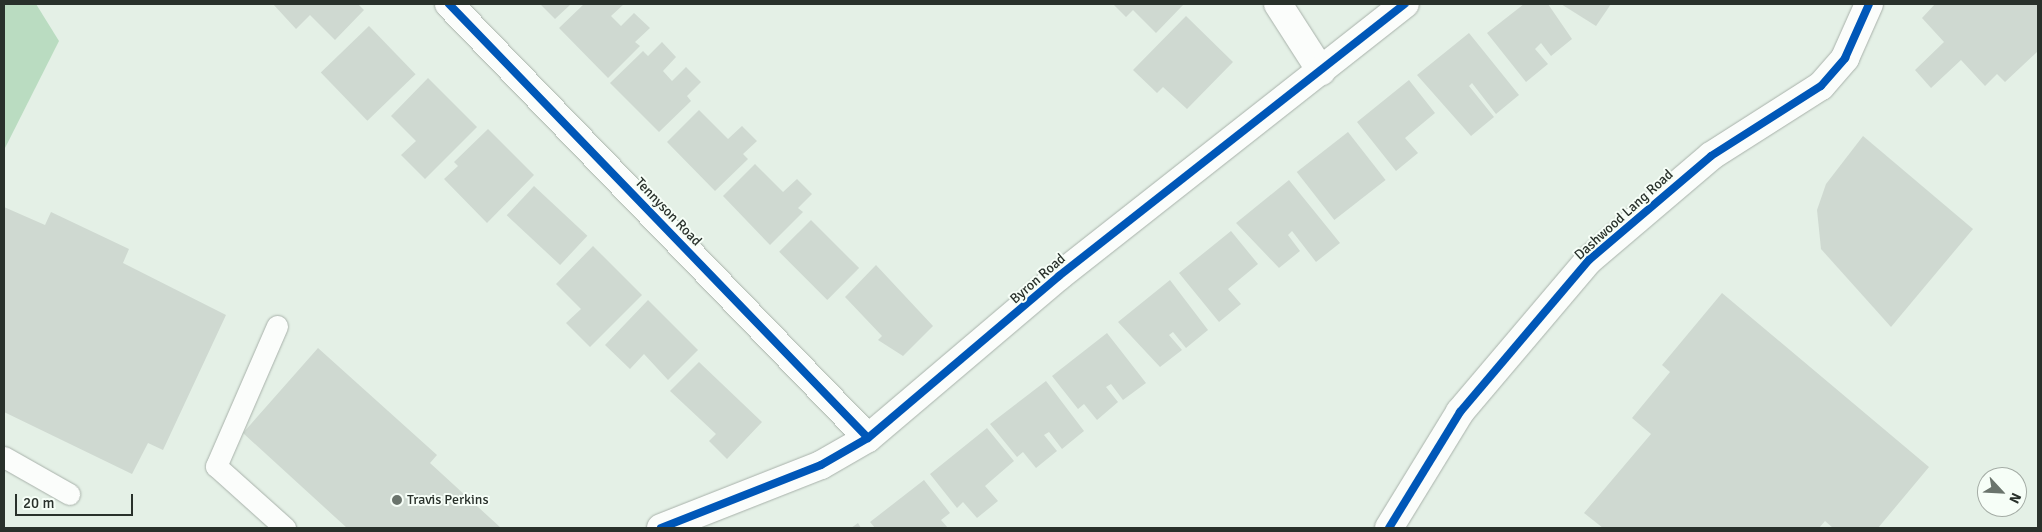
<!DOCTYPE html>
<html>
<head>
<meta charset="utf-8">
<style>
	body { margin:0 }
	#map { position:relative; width:2042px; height:532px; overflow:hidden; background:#e4f0e6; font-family:Signika,sans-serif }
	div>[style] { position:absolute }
	.green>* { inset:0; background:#badcc1 }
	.building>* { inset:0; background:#cfd9d1; transform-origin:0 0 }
	.roads { filter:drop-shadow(0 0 1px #a8b1aa) drop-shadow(0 0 1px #a8b1aa) }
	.service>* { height:21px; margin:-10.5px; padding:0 10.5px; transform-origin:10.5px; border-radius:10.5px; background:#fbfdfb }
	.minor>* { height:28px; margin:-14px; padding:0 14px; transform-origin:14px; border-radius:14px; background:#fbfdfb }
	.cycleway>* { height:8px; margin:-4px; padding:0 4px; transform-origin:4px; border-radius:4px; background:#0057b8 }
	.dots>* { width:14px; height:14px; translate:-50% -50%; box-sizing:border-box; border:2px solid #f6fef7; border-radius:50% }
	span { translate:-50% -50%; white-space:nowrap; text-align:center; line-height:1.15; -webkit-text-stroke:4px #f6fef7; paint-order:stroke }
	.street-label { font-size:14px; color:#29312b }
	.poi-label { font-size:14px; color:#29312b }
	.left { translate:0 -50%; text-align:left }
	.frame { position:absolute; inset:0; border:5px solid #29312b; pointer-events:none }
	.north { position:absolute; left:1977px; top:467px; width:50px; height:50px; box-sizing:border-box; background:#f6fef7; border:1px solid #a4aca5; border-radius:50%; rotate:115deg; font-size:14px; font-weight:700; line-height:20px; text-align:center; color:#29312b }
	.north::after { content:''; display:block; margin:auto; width:18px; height:22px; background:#6a746c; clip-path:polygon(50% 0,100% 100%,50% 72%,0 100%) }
	.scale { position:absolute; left:15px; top:494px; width:118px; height:22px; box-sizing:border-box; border:2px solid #29312b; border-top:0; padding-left:6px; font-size:15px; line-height:18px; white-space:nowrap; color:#29312b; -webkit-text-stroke:4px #f6fef7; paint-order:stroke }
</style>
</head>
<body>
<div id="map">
	<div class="green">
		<div style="clip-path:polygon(4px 4px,36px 4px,59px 41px,4px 150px)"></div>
	</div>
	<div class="building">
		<div style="clip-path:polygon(273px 4px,358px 4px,364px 10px,335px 40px,310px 15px,296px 29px)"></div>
		<div style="clip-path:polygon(540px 4px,571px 4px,555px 19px)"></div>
		<div style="clip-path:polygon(584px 4px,624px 4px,611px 16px,621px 26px,634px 13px,650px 28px,635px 42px,640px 46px,608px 78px,559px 28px)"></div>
		<div style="clip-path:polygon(1113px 4px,1184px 4px,1156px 33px,1133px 10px,1126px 17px)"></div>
		<div style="clip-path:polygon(1524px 4px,1548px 4px,1572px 39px,1551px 56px,1541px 43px,1535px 49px,1548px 64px,1526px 82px,1487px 33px)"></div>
		<div style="clip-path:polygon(1561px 4px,1611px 4px,1596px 26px)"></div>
		<div style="clip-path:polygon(1935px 4px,2038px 4px,2038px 51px,2005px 82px,1997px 74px,1985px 86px,1961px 60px,1931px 88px,1915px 70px,1944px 42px,1922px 18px)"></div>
		<div style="clip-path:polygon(1186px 16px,1233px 62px,1187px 109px,1163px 87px,1157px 93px,1133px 70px)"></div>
		<div style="left:369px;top:26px;width:67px;height:67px;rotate:46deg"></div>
		<div style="clip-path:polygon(1469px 33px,1519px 95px,1496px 114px,1472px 83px,1469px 86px,1494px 117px,1471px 136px,1417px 75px)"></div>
		<div style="clip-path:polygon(662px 42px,676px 57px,663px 71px,672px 81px,686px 67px,701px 82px,687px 96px,691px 101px,659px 132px,610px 83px,643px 51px,648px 56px)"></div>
		<div style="clip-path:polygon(428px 78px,477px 127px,425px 179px,401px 155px,416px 141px,391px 116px)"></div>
		<div style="clip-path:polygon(1409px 80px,1435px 113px,1405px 138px,1418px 153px,1396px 171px,1357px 122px)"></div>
		<div style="clip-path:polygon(699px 110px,728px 139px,742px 126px,757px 141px,743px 154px,748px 159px,715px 191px,667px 142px)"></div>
		<div style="clip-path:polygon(488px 129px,534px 175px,487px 223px,444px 179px,458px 166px,454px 162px)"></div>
		<div style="left:1348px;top:132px;width:61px;height:65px;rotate:52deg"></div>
		<div style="clip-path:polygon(1863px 136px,1973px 229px,1891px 327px,1821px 249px,1817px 210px,1826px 184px)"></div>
		<div style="clip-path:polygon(755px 164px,783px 192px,797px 179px,812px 194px,798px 208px,803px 212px,770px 245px,723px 196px)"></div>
		<div style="clip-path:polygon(1289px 180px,1340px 243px,1316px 262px,1292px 231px,1288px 235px,1300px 251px,1279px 268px,1236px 223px)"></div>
		<div style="left:534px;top:186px;width:73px;height:40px;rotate:43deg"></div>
		<div style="clip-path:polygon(4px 207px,45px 225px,51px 212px,129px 249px,123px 263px,226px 315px,163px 450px,148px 443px,132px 474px,4px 412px)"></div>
		<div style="left:811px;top:220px;width:68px;height:45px;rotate:45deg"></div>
		<div style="clip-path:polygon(1231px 231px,1258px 264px,1228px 289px,1241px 304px,1219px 322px,1179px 273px)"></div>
		<div style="clip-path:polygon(593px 246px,642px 295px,590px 347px,566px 323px,581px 309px,556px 284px)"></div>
		<div style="clip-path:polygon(876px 265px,933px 326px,903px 356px,878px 340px,882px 336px,845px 297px)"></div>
		<div style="clip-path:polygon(1170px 280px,1208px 330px,1186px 348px,1173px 332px,1169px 335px,1182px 350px,1160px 367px,1118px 322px)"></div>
		<div style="clip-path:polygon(1722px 293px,1929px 467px,1878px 528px,1833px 528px,1825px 521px,1819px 528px,1603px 528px,1584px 513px,1651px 434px,1632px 418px,1670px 372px,1662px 365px)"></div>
		<div style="clip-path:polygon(648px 300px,698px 350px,668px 380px,644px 354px,630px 369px,605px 345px)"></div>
		<div style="clip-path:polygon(1107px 333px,1146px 383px,1123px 400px,1111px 384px,1106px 387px,1118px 402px,1097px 420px,1084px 404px,1078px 409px,1052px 376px)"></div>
		<div style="clip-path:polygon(318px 348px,437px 455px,430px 463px,501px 528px,347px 528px,243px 433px)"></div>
		<div style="clip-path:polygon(699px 362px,762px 422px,727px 459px,709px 441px,716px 434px,670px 391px)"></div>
		<div style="clip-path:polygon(1046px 381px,1084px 431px,1062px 449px,1049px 432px,1044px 435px,1057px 451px,1036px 468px,1023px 452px,1017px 457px,990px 424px)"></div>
		<div style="clip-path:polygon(987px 428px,1014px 461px,985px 486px,998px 501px,977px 518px,963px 502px,957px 508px,930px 474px)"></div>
		<div style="clip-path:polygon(924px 480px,950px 513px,941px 520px,948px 528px,875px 528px,870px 522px)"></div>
		<div style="clip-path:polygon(858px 523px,861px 528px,851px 528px)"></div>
	</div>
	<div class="roads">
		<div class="service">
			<div style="left:277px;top:326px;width:153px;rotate:113.5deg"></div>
			<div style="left:216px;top:466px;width:93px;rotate:41.9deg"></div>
			<div style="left:4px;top:457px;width:75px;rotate:29.6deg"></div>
		</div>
		<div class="minor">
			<div style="left:449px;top:4px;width:603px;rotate:46.01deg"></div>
			<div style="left:1278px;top:4px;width:80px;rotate:57.3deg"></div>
			<div style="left:661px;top:528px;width:172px;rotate:-21.5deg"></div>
			<div style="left:821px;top:465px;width:54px;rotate:-29.9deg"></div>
			<div style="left:868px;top:438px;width:250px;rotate:-40.3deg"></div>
			<div style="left:1059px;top:276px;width:440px;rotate:-38.2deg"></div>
			<div style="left:1389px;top:528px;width:136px;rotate:-58.5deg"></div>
			<div style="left:1460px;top:412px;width:199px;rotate:-49.7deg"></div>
			<div style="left:1589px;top:260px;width:160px;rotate:-40.4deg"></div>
			<div style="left:1711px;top:156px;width:130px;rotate:-32.5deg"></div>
			<div style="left:1821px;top:86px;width:37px;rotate:-49deg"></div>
			<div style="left:1845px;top:58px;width:59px;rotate:-66deg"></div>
		</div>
	</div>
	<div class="cycleway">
		<div style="left:449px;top:4px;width:603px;rotate:46.01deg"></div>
		<div style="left:661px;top:528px;width:172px;rotate:-21.5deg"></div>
		<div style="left:821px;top:465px;width:54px;rotate:-29.9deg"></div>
		<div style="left:868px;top:438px;width:250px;rotate:-40.3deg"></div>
		<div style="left:1059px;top:276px;width:440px;rotate:-38.2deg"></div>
		<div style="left:1389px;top:528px;width:136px;rotate:-58.5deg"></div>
		<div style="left:1460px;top:412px;width:199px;rotate:-49.7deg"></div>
		<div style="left:1589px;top:260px;width:160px;rotate:-40.4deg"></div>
		<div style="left:1711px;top:156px;width:130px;rotate:-32.5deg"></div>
		<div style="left:1821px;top:86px;width:37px;rotate:-49deg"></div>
		<div style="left:1845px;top:58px;width:59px;rotate:-66deg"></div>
	</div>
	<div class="dots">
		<div style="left:397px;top:500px;background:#6a746c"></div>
	</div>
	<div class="street-label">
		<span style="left:668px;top:212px;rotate:46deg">Tennyson Road</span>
		<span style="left:1624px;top:215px;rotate:-42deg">Dashwood Lang Road</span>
		<span style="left:1038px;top:279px;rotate:-41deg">Byron Road</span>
	</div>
	<div class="poi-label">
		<span class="left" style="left:407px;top:500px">Travis Perkins</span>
	</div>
	<div class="frame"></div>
	<div class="north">N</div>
	<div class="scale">20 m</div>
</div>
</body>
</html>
